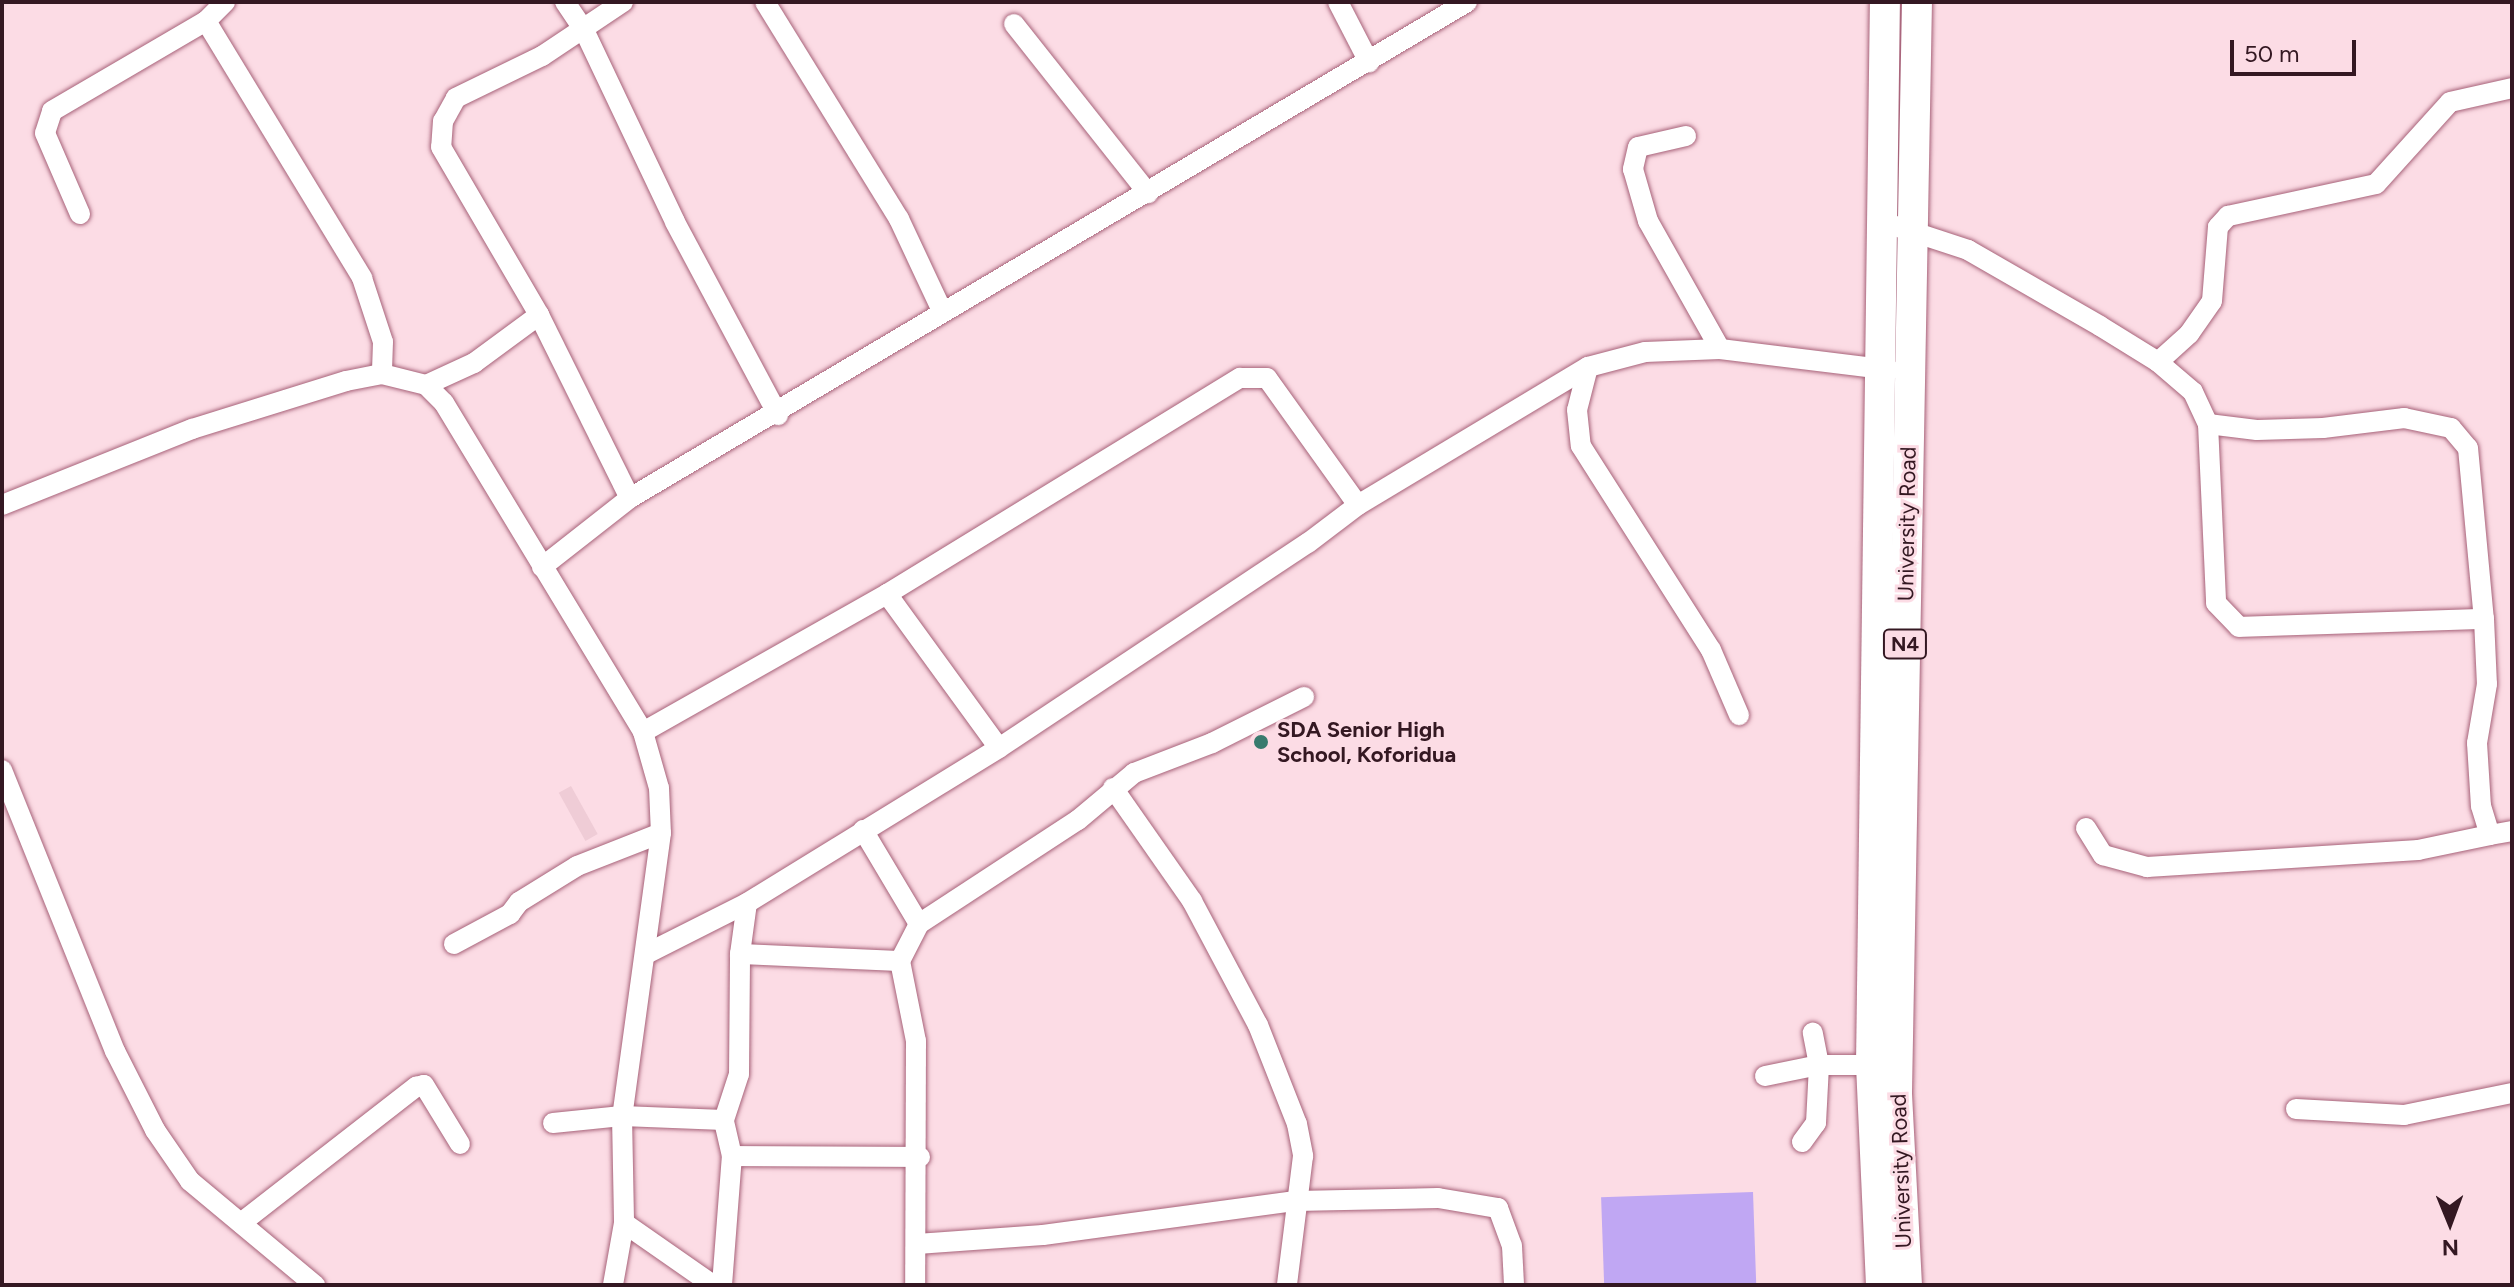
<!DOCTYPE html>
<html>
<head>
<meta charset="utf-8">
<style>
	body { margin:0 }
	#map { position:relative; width:2514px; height:1287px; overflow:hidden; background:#fcdce5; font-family:Figtree,sans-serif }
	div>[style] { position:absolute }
	.built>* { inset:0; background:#efccd6; transform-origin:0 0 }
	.green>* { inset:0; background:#c0a7f3; transform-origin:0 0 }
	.roads { filter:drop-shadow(0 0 2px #a76279) drop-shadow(0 0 2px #a76279) }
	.minor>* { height:20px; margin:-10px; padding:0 10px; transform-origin:10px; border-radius:10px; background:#fff }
	.highway>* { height:30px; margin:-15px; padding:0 15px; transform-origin:15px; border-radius:15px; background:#fff }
	.dots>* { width:22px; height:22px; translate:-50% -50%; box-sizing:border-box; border:4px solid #fcdce5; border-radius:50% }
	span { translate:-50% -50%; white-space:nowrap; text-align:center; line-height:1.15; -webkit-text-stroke:6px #fcdce5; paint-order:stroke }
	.shield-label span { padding:2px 6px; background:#fcdce5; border:2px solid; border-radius:6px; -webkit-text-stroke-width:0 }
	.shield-label { font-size:20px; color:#341822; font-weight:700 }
	.street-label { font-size:22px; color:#341822 }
	.poi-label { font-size:22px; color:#341822; font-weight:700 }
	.left { translate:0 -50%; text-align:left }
	.frame { position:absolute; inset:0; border:4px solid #341822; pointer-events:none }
	.north { position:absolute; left:2410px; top:1183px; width:80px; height:80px; -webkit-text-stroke:6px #fcdce5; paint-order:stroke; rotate:179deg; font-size:22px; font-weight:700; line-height:32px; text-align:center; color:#341822 }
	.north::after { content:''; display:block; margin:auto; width:28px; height:36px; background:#341822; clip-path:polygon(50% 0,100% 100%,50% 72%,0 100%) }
	.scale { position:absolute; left:2230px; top:40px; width:126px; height:36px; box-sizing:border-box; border:4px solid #341822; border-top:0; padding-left:10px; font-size:24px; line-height:28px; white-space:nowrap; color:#341822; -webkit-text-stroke:6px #fcdce5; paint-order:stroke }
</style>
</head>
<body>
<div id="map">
	<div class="built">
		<div style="left:571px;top:786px;width:55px;height:14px;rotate:61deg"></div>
	</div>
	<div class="green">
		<div style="left:1753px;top:1192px;width:93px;height:152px;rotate:88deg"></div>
	</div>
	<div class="roads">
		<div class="minor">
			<div style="left:565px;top:2px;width:34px;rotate:56deg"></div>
			<div style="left:584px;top:30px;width:212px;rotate:64.6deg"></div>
			<div style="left:675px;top:222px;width:219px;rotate:61.9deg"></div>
			<div style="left:623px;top:2px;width:97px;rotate:146.3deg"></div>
			<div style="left:542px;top:56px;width:96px;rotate:154deg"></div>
			<div style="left:456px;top:98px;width:26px;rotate:119deg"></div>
			<div style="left:443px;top:121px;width:26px;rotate:94deg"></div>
			<div style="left:441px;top:147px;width:194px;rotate:59.7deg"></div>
			<div style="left:539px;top:315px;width:204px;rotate:63.6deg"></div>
			<div style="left:765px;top:2px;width:255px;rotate:58.3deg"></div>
			<div style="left:899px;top:219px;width:102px;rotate:64.9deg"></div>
			<div style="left:1338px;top:2px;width:68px;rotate:62.7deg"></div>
			<div style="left:206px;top:21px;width:301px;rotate:58.7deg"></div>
			<div style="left:362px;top:278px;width:67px;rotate:71.8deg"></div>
			<div style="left:383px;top:342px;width:32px;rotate:92deg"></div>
			<div style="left:1014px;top:24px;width:216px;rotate:51.6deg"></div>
			<div style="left:1686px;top:136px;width:49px;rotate:167.1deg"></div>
			<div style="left:1638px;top:147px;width:23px;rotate:103deg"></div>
			<div style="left:1633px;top:169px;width:54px;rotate:73.9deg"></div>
			<div style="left:1648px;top:221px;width:147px;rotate:60.6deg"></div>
			<div style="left:80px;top:214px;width:88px;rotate:-113.4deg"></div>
			<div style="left:45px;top:133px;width:23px;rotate:-72deg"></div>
			<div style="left:52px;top:111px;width:178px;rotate:-30.3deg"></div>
			<div style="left:206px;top:21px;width:27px;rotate:-45deg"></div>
			<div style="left:1880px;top:221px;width:93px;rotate:18.2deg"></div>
			<div style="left:1968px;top:250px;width:152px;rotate:29.9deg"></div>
			<div style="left:2100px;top:326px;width:68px;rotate:31.8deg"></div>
			<div style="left:2158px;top:362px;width:46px;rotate:40.6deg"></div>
			<div style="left:2193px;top:392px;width:35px;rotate:65deg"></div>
			<div style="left:2208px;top:424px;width:49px;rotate:7deg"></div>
			<div style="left:2257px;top:430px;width:66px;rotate:-1.7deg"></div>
			<div style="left:2323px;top:428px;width:82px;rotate:-7deg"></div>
			<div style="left:2404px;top:418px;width:48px;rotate:12deg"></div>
			<div style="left:2451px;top:428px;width:26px;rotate:50deg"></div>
			<div style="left:2468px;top:448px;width:172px;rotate:84.7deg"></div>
			<div style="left:2484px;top:619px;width:65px;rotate:87.4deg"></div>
			<div style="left:2487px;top:684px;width:60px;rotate:99.6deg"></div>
			<div style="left:2477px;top:743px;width:63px;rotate:86.4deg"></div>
			<div style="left:2481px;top:806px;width:30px;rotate:73deg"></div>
			<div style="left:2490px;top:835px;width:22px;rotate:-10deg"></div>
			<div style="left:2158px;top:362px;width:42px;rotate:-42.1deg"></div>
			<div style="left:2189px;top:334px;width:40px;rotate:-55.1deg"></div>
			<div style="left:2212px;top:301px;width:74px;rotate:-85.4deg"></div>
			<div style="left:2218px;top:227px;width:15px;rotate:-48deg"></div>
			<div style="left:2228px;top:216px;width:151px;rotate:-12.2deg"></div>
			<div style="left:2376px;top:184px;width:110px;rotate:-47.9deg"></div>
			<div style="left:2450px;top:102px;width:64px;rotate:-12.7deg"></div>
			<div style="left:1588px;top:367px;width:44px;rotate:104.3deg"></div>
			<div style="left:1577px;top:410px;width:36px;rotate:84deg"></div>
			<div style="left:1581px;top:446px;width:242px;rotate:57.5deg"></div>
			<div style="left:1711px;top:650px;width:71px;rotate:66.7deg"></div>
			<div style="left:426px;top:385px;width:53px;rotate:-24.6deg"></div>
			<div style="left:474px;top:363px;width:81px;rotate:-36.4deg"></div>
			<div style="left:2208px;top:424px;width:179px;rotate:87.4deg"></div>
			<div style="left:2216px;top:603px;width:33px;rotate:46deg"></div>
			<div style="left:2239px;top:627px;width:245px;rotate:-1.9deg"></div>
			<div style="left:2px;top:505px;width:205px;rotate:-21.8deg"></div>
			<div style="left:192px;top:429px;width:161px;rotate:-17.3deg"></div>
			<div style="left:346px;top:381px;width:37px;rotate:-11deg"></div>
			<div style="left:382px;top:374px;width:45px;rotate:14deg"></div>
			<div style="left:426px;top:385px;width:25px;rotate:45deg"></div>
			<div style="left:444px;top:403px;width:385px;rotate:58.8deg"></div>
			<div style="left:643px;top:732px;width:58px;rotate:74.1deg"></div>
			<div style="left:659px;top:788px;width:45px;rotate:87.5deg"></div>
			<div style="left:661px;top:833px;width:286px;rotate:97.8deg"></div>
			<div style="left:622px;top:1116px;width:107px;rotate:88.9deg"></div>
			<div style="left:624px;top:1223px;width:63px;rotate:100.1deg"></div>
			<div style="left:542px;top:567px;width:112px;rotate:-38.1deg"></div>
			<div style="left:630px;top:498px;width:973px;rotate:-30.65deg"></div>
			<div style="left:887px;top:594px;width:190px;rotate:54deg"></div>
			<div style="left:643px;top:732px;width:280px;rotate:-29.5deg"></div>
			<div style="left:887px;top:594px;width:414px;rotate:-31.5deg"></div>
			<div style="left:1240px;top:378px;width:27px"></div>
			<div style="left:1267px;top:378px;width:156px;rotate:54.4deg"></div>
			<div style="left:2px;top:770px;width:303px;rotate:68.1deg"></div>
			<div style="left:115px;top:1051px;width:89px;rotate:63.1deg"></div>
			<div style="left:155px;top:1130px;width:62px;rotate:55.5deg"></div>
			<div style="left:190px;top:1181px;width:163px;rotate:39.8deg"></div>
			<div style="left:1113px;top:788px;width:138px;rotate:55deg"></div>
			<div style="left:1192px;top:901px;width:140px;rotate:62deg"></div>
			<div style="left:1258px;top:1025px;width:106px;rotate:68.5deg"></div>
			<div style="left:1297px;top:1124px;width:33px;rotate:79deg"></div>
			<div style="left:1303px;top:1156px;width:130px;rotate:97.1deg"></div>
			<div style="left:2086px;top:828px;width:32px;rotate:58deg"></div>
			<div style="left:2103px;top:855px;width:46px;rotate:15.3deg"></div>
			<div style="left:2147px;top:867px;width:272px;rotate:-3.6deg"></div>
			<div style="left:2418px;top:850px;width:74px;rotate:-11.8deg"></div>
			<div style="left:863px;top:830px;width:109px;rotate:59.2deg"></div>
			<div style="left:919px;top:924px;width:42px;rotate:117.2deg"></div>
			<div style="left:900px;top:961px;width:82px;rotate:78.7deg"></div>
			<div style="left:916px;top:1041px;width:244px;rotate:90.2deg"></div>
			<div style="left:919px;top:924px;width:190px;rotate:-33.2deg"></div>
			<div style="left:1078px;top:820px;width:73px;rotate:-40deg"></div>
			<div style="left:1134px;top:773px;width:84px;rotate:-21deg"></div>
			<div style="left:1212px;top:743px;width:103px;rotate:-26.6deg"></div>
			<div style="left:454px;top:944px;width:64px;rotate:-28.2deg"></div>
			<div style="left:510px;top:914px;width:15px;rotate:-53deg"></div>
			<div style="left:519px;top:902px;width:68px;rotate:-31.8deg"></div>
			<div style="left:577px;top:866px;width:90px;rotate:-21.4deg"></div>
			<div style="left:646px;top:954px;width:113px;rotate:-26.8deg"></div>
			<div style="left:747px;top:903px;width:296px;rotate:-31.6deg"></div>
			<div style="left:999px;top:748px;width:371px;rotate:-33.6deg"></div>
			<div style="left:1308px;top:543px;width:63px;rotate:-37.2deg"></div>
			<div style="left:1358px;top:505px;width:268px;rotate:-31deg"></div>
			<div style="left:1588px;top:367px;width:59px;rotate:-14.7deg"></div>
			<div style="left:1645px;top:352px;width:75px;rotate:-2.3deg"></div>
			<div style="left:1720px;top:349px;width:171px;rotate:7deg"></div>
			<div style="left:740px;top:954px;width:160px;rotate:2.5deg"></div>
			<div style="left:1765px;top:1076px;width:55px;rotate:-11.5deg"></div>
			<div style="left:1819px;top:1065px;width:33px;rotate:-101deg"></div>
			<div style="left:2296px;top:1109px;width:108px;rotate:3.2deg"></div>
			<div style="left:2404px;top:1115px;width:110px;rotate:-11.5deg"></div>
			<div style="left:553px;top:1123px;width:69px;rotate:-5.8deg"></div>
			<div style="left:622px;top:1116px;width:102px;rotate:2.2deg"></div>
			<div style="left:1802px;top:1142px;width:24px;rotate:-54deg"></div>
			<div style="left:1816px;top:1123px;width:58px;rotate:-87deg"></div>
			<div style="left:1819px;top:1065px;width:52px"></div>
			<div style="left:732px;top:1156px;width:188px;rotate:0.3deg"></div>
			<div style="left:241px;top:1223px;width:222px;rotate:-37.9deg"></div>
			<div style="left:416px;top:1087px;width:8px;rotate:-14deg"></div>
			<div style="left:424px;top:1085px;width:69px;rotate:58.6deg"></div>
			<div style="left:624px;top:1223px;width:108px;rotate:34.9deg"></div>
			<div style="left:917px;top:1244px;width:126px;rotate:-4.1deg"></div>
			<div style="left:1043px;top:1235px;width:255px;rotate:-7.7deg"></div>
			<div style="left:1296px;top:1201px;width:142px;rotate:-1.2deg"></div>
			<div style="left:1438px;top:1198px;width:61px;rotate:9.5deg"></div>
			<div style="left:1498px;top:1208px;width:40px;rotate:69.8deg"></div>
			<div style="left:1512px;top:1246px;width:39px;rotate:87deg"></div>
			<div style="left:722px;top:1285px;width:129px;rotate:-85.6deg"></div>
			<div style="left:732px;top:1156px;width:37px;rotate:-103deg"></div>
			<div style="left:724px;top:1120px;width:48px;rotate:-71.9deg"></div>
			<div style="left:739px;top:1074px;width:120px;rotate:-89.5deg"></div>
			<div style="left:740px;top:954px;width:51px;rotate:-82.2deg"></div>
		</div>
		<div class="highway">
			<div style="left:1881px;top:1285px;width:220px;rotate:-92.6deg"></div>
			<div style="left:1871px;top:1065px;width:1063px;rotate:-89.25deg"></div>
			<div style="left:1907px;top:1285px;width:193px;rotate:-93deg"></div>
			<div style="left:1897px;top:1092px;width:1090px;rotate:-88.95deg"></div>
		</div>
	</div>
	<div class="dots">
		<div style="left:1261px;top:742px;background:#387b6e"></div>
	</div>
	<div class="shield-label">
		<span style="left:1905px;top:644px">N4</span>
	</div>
	<div class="street-label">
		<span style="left:1907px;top:524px;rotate:-89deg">University Road</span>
		<span style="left:1901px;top:1171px;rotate:-92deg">University Road</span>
	</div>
	<div class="poi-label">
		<span class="left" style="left:1277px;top:742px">SDA Senior High<br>School, Koforidua</span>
	</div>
	<div class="frame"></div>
	<div class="north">N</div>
	<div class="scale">50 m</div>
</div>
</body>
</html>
